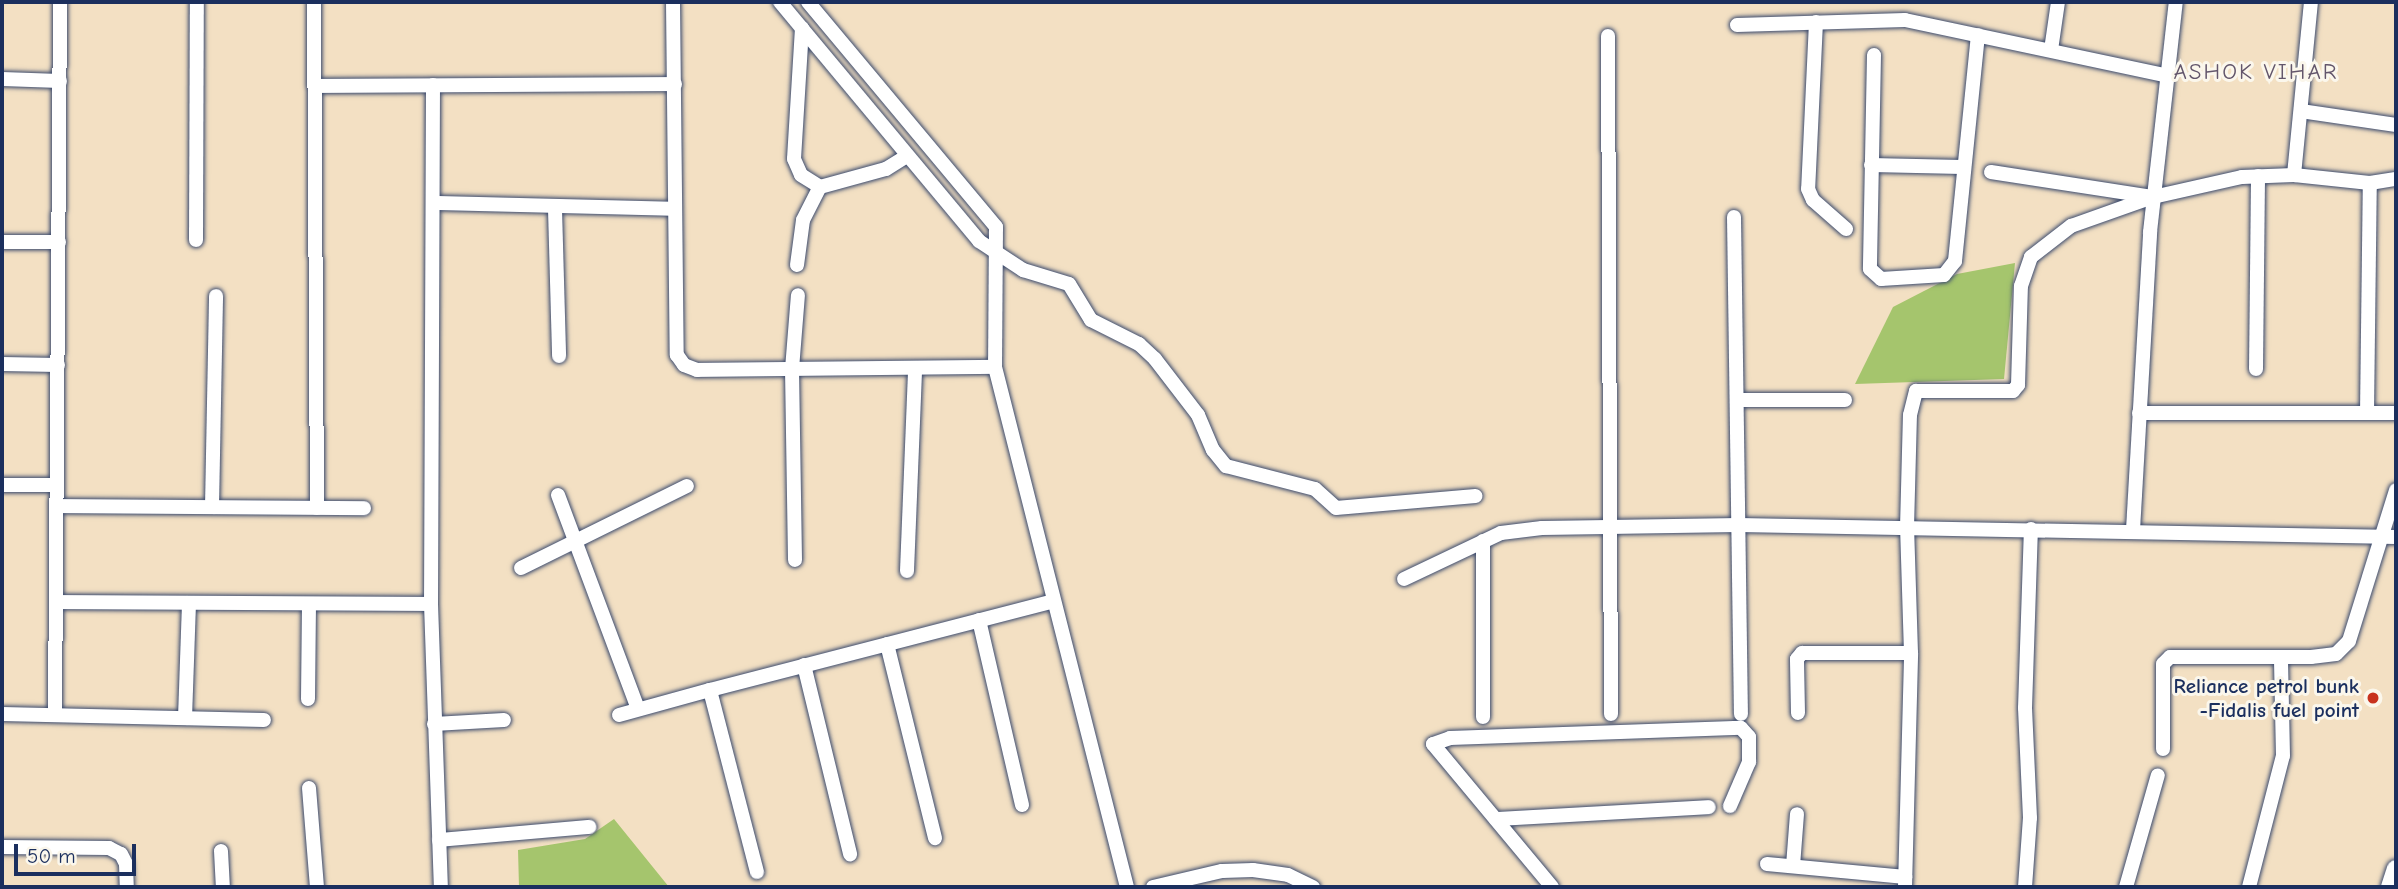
<!DOCTYPE html>
<html>
<head>
<meta charset="utf-8">
<style>
	body { margin:0 }
	#map { position:relative; width:2398px; height:889px; overflow:hidden; background:#f3e0c3; font-family:"Comic Neue",sans-serif }
	div>[style] { position:absolute }
	.green>* { inset:0; background:#a5c56d }
	.roads { filter:drop-shadow(0 0 2px #3b4a6d) drop-shadow(0 0 2px #3b4a6d) }
	.minor>* { height:14px; margin:-7px; padding:0 7px; transform-origin:7px; border-radius:7px; background:#fff }
	.tertiary>* { height:18px; margin:-9px; padding:0 9px; transform-origin:9px; border-radius:9px; background:#fff }
	.dots>* { width:19px; height:19px; translate:-50% -50%; box-sizing:border-box; border:4px solid #fbf7ec; border-radius:50% }
	span { translate:-50% -50%; white-space:nowrap; text-align:center; line-height:1.15; -webkit-text-stroke:6px #fbf7ec; paint-order:stroke }
	.poi-label { font-size:21px; color:#1b2f5e; font-weight:700 }
	.right { translate:-100% -50%; text-align:right }
	.neighbourhood-label { font-size:23px; color:#63566b; letter-spacing:2px }
	.frame { position:absolute; inset:0; border:4px solid #1b2f5e; pointer-events:none }
	.scale { position:absolute; left:14px; top:844px; width:122px; height:32px; box-sizing:border-box; border:4px solid #1b2f5e; border-top:0; padding-left:9px; font-size:21px; line-height:24px; white-space:nowrap; color:#1b2f5e; -webkit-text-stroke:5px #fbf7ec; paint-order:stroke }
</style>
</head>
<body>
<div id="map">
	<div class="green">
		<div style="clip-path:polygon(2015px 263px,2004px 379px,1855px 384px,1893px 307px,1957px 274px)"></div>
		<div style="clip-path:polygon(614px 819px,669px 887px,519px 887px,518px 850px,585px 839px)"></div>
	</div>
	<div class="roads">
		<div class="minor">
			<div style="left:314px;top:2px;width:506px;rotate:89.66deg"></div>
			<div style="left:673px;top:2px;width:353px;rotate:89.4deg"></div>
			<div style="left:677px;top:355px;width:12px;rotate:55deg"></div>
			<div style="left:684px;top:365px;width:14px;rotate:21deg"></div>
			<div style="left:697px;top:370px;width:298px;rotate:-0.6deg"></div>
			<div style="left:780px;top:2px;width:311px;rotate:50.2deg"></div>
			<div style="left:979px;top:241px;width:53px;rotate:33.4deg"></div>
			<div style="left:1023px;top:270px;width:48px;rotate:16.9deg"></div>
			<div style="left:1069px;top:284px;width:42px;rotate:58.6deg"></div>
			<div style="left:1091px;top:320px;width:54px;rotate:26.6deg"></div>
			<div style="left:1139px;top:344px;width:22px;rotate:43deg"></div>
			<div style="left:1155px;top:359px;width:71px;rotate:52.5deg"></div>
			<div style="left:1198px;top:415px;width:38px;rotate:67deg"></div>
			<div style="left:1213px;top:450px;width:21px;rotate:51deg"></div>
			<div style="left:1226px;top:466px;width:92px;rotate:14.5deg"></div>
			<div style="left:1315px;top:489px;width:28px;rotate:42deg"></div>
			<div style="left:1336px;top:508px;width:140px;rotate:-4.9deg"></div>
			<div style="left:808px;top:2px;width:293px;rotate:50.1deg"></div>
			<div style="left:996px;top:227px;width:140px;rotate:90.4deg"></div>
			<div style="left:995px;top:367px;width:536px;rotate:75.76deg"></div>
			<div style="left:1816px;top:22px;width:167px;rotate:92.7deg"></div>
			<div style="left:1808px;top:189px;width:12px;rotate:66deg"></div>
			<div style="left:1813px;top:200px;width:44px;rotate:41.3deg"></div>
			<div style="left:1737px;top:25px;width:168px;rotate:-1.7deg"></div>
			<div style="left:1905px;top:20px;width:269px;rotate:12deg"></div>
			<div style="left:802px;top:28px;width:131px;rotate:93.5deg"></div>
			<div style="left:794px;top:159px;width:17px;rotate:66deg"></div>
			<div style="left:801px;top:175px;width:22px;rotate:32deg"></div>
			<div style="left:1608px;top:36px;width:678px;rotate:89.75deg"></div>
			<div style="left:2051px;top:50px;width:49px;rotate:-81.7deg"></div>
			<div style="left:1874px;top:55px;width:214px;rotate:91.1deg"></div>
			<div style="left:1870px;top:269px;width:15px;rotate:42deg"></div>
			<div style="left:1881px;top:279px;width:63px;rotate:-3.6deg"></div>
			<div style="left:1944px;top:275px;width:18px;rotate:-52deg"></div>
			<div style="left:1955px;top:261px;width:227px;rotate:-84.2deg"></div>
			<div style="left:2px;top:79px;width:58px;rotate:2deg"></div>
			<div style="left:433px;top:85px;width:519px;rotate:90.22deg"></div>
			<div style="left:431px;top:604px;width:283px;rotate:88deg"></div>
			<div style="left:315px;top:86px;width:360px;rotate:-0.3deg"></div>
			<div style="left:2301px;top:111px;width:96px;rotate:8.4deg"></div>
			<div style="left:1871px;top:165px;width:91px;rotate:1.3deg"></div>
			<div style="left:1991px;top:172px;width:163px;rotate:8.8deg"></div>
			<div style="left:2294px;top:175px;width:174px;rotate:-84.4deg"></div>
			<div style="left:435px;top:203px;width:240px;rotate:1.4deg"></div>
			<div style="left:555px;top:209px;width:147px;rotate:88.4deg"></div>
			<div style="left:1734px;top:217px;width:497px;rotate:89.2deg"></div>
			<div style="left:196px;top:240px;width:238px;rotate:-89.8deg"></div>
			<div style="left:2px;top:242px;width:57px"></div>
			<div style="left:797px;top:265px;width:45px;rotate:-82.4deg"></div>
			<div style="left:803px;top:220px;width:37px;rotate:-63deg"></div>
			<div style="left:820px;top:187px;width:68px;rotate:-15.3deg"></div>
			<div style="left:886px;top:169px;width:22px;rotate:-32deg"></div>
			<div style="left:2px;top:364px;width:56px;rotate:1deg"></div>
			<div style="left:2256px;top:369px;width:193px;rotate:-89.4deg"></div>
			<div style="left:1737px;top:400px;width:108px"></div>
			<div style="left:2139px;top:413px;width:257px"></div>
			<div style="left:2367px;top:413px;width:230px;rotate:-89.3deg"></div>
			<div style="left:2px;top:485px;width:55px"></div>
			<div style="left:558px;top:495px;width:228px;rotate:69.5deg"></div>
			<div style="left:57px;top:506px;width:307px;rotate:0.4deg"></div>
			<div style="left:212px;top:507px;width:211px;rotate:-88.9deg"></div>
			<div style="left:2133px;top:530px;width:298px;rotate:-86.7deg"></div>
			<div style="left:2150px;top:232px;width:231px;rotate:-83.6deg"></div>
			<div style="left:1483px;top:541px;width:176px;rotate:90deg"></div>
			<div style="left:795px;top:560px;width:191px;rotate:-90.9deg"></div>
			<div style="left:792px;top:369px;width:74px;rotate:-85.4deg"></div>
			<div style="left:521px;top:568px;width:185px;rotate:-26.3deg"></div>
			<div style="left:907px;top:571px;width:203px;rotate:-87.7deg"></div>
			<div style="left:1404px;top:579px;width:107px;rotate:-25.4deg"></div>
			<div style="left:1501px;top:533px;width:41px;rotate:-7deg"></div>
			<div style="left:1542px;top:528px;width:197px;rotate:-0.9deg"></div>
			<div style="left:1739px;top:525px;width:657px;rotate:1.05deg"></div>
			<div style="left:56px;top:602px;width:375px;rotate:0.3deg"></div>
			<div style="left:979px;top:620px;width:190px;rotate:76.9deg"></div>
			<div style="left:887px;top:644px;width:200px;rotate:76.1deg"></div>
			<div style="left:804px;top:665px;width:195px;rotate:76.3deg"></div>
			<div style="left:308px;top:699px;width:95px;rotate:-89.4deg"></div>
			<div style="left:1798px;top:713px;width:54px;rotate:-91.1deg"></div>
			<div style="left:1797px;top:659px;width:8px;rotate:-50deg"></div>
			<div style="left:1802px;top:653px;width:109px"></div>
			<div style="left:2px;top:714px;width:262px;rotate:1.3deg"></div>
			<div style="left:55px;top:715px;width:713px;rotate:-89.6deg"></div>
			<div style="left:619px;top:715px;width:94px;rotate:-15.4deg"></div>
			<div style="left:185px;top:718px;width:115px;rotate:-88deg"></div>
			<div style="left:434px;top:724px;width:70px;rotate:-3.3deg"></div>
			<div style="left:2163px;top:749px;width:85px;rotate:-90deg"></div>
			<div style="left:2163px;top:664px;width:10px;rotate:-45deg"></div>
			<div style="left:2170px;top:657px;width:141px"></div>
			<div style="left:2311px;top:657px;width:25px;rotate:-7deg"></div>
			<div style="left:2336px;top:654px;width:18px;rotate:-45deg"></div>
			<div style="left:2349px;top:641px;width:158px;rotate:-72.7deg"></div>
			<div style="left:309px;top:788px;width:99px;rotate:85.4deg"></div>
			<div style="left:1496px;top:819px;width:213px;rotate:-3.2deg"></div>
			<div style="left:439px;top:840px;width:151px;rotate:-5deg"></div>
			<div style="left:2px;top:847px;width:107px;rotate:0.5deg"></div>
			<div style="left:109px;top:848px;width:13px;rotate:27deg"></div>
			<div style="left:121px;top:854px;width:11px;rotate:63deg"></div>
			<div style="left:126px;top:864px;width:23px;rotate:88deg"></div>
			<div style="left:221px;top:851px;width:36px;rotate:87deg"></div>
			<div style="left:1767px;top:864px;width:139px;rotate:5.4deg"></div>
			<div style="left:1793px;top:866px;width:52px;rotate:-85.6deg"></div>
			<div style="left:757px;top:872px;width:188px;rotate:-104.5deg"></div>
			<div style="left:710px;top:690px;width:355px;rotate:-14.5deg"></div>
			<div style="left:1153px;top:887px;width:71px;rotate:-13.1deg"></div>
			<div style="left:1222px;top:871px;width:31px;rotate:-2deg"></div>
			<div style="left:1253px;top:870px;width:35px;rotate:8deg"></div>
			<div style="left:1288px;top:875px;width:28px;rotate:26deg"></div>
			<div style="left:1552px;top:887px;width:186px;rotate:-129.8deg"></div>
			<div style="left:1433px;top:744px;width:18px;rotate:-19deg"></div>
			<div style="left:1450px;top:738px;width:291px;rotate:-2deg"></div>
			<div style="left:1741px;top:728px;width:12px;rotate:48deg"></div>
			<div style="left:1749px;top:737px;width:25px;rotate:90deg"></div>
			<div style="left:1749px;top:762px;width:48px;rotate:113.4deg"></div>
			<div style="left:1905px;top:887px;width:234px;rotate:-88.5deg"></div>
			<div style="left:1911px;top:653px;width:125px;rotate:-91.8deg"></div>
			<div style="left:1907px;top:528px;width:113px;rotate:-88.5deg"></div>
			<div style="left:1910px;top:415px;width:25px;rotate:-76deg"></div>
			<div style="left:1916px;top:391px;width:97px"></div>
			<div style="left:2013px;top:391px;width:8px;rotate:-50deg"></div>
			<div style="left:2018px;top:385px;width:99px;rotate:-88.3deg"></div>
			<div style="left:2021px;top:286px;width:31px;rotate:-71deg"></div>
			<div style="left:2031px;top:257px;width:51px;rotate:-37.8deg"></div>
			<div style="left:2071px;top:226px;width:87px;rotate:-19.5deg"></div>
			<div style="left:2153px;top:197px;width:91px;rotate:-12.7deg"></div>
			<div style="left:2242px;top:177px;width:52px;rotate:-2.2deg"></div>
			<div style="left:2294px;top:175px;width:76px;rotate:6deg"></div>
			<div style="left:2370px;top:183px;width:26px;rotate:-9deg"></div>
			<div style="left:2025px;top:887px;width:69px;rotate:-85.9deg"></div>
			<div style="left:2030px;top:818px;width:110px;rotate:-92.6deg"></div>
			<div style="left:2025px;top:708px;width:179px;rotate:-88.1deg"></div>
			<div style="left:2126px;top:887px;width:116px;rotate:-74.1deg"></div>
			<div style="left:2249px;top:887px;width:135px;rotate:-75.5deg"></div>
			<div style="left:2283px;top:756px;width:98px;rotate:-91.2deg"></div>
		</div>
		<div class="tertiary">
			<div style="left:2390px;top:887px;width:19px;rotate:-72deg"></div>
		</div>
	</div>
	<div class="dots">
		<div style="left:2373px;top:698px;background:#c8321e"></div>
	</div>
	<div class="poi-label">
		<span class="right" style="left:2359px;top:698px">Reliance petrol bunk<br>-Fidalis fuel point</span>
	</div>
	<div class="neighbourhood-label">
		<span style="left:2256px;top:72px">ASHOK VIHAR</span>
	</div>
	<div class="frame"></div>
	<div class="scale">50 m</div>
</div>
</body>
</html>
